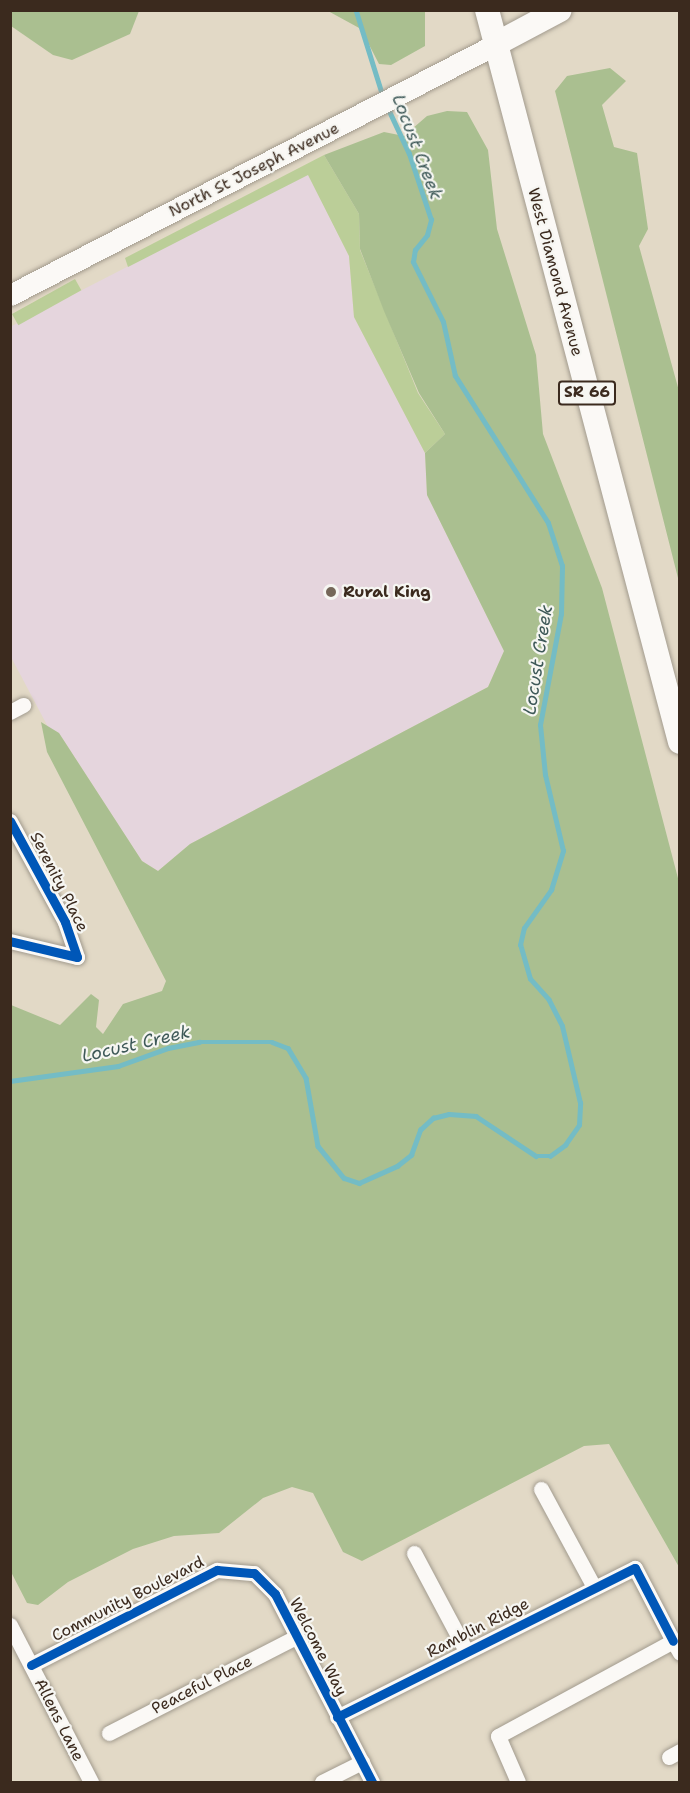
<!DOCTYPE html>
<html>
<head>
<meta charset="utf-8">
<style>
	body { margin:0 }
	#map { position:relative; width:690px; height:1793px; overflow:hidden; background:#e2d9c6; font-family:"Shantell Sans",sans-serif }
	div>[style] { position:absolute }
	.built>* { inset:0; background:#e5d5dd }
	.green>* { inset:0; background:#bbce98; transform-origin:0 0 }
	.forest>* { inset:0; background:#aabf90 }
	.stream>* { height:4.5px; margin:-2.25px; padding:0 2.25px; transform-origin:2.25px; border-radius:2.25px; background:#74bcc5 }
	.roads { filter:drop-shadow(0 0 2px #a29b8e) drop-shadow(0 0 2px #a29b8e) }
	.street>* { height:15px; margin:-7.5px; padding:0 7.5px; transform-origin:7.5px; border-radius:7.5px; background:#fbf9f6 }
	.secondary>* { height:21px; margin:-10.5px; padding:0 10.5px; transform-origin:10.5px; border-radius:10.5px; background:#fbf9f6 }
	.primary>* { height:24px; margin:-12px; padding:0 12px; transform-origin:12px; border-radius:12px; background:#fbf9f6 }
	.cycleway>* { height:9px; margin:-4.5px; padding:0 4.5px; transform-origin:4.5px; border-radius:4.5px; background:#0057b8 }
	.dots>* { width:16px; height:16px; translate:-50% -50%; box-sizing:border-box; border:3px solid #f6f6f2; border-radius:50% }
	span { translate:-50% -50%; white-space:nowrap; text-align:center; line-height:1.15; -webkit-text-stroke:4.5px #f6f6f2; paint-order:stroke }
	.shield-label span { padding:2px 4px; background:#f6f6f2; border:2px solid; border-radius:4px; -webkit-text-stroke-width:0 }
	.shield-label { font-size:15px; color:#3b2a1e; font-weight:700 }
	.street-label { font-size:16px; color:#3b2a1e }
	.poi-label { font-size:16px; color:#3b2a1e; font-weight:700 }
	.left { translate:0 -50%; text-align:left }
	.water-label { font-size:18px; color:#3e5958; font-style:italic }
	.frame { position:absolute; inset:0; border:12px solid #3b2a1e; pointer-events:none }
</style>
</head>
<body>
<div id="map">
	<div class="built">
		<div style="clip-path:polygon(308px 174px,349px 256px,354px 317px,425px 453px,427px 495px,504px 651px,488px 687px,190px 844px,158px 871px,142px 861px,59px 733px,48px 727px,11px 657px,10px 327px)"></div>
	</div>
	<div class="green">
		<div style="clip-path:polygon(324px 155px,359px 214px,360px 250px,418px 393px,445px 434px,425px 453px,354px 317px,349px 256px,308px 175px,128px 267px,125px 258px)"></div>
		<div style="left:75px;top:279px;width:13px;height:72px;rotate:61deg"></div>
	</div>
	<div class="forest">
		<div style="clip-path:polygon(10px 11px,11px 10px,139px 11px,130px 34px,72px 60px,53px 55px,11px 26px)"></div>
		<div style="clip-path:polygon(328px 11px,425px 11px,425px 46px,391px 65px,379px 64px,361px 29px)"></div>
		<div style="clip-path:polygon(610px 68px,626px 81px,602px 105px,614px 147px,637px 153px,648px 229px,639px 246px,679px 391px,679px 582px,555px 91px,567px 76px)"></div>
		<div style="clip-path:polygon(447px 111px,467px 112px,488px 150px,497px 229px,536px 355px,543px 434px,602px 588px,679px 882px,679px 1567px,609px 1444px,584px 1446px,362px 1561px,343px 1552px,313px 1493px,292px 1487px,263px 1498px,219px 1533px,174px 1536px,133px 1549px,68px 1582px,38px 1605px,27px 1603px,10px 1570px,11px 1005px,60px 1025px,91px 994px,99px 1000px,96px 1027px,103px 1034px,123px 1004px,162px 991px,166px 981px,47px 752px,41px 722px,59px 733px,142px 861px,158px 871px,190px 844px,488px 687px,504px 651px,427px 495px,425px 453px,445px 434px,419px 393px,384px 311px,360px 249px,359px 214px,324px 155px,384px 132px,404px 136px,427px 116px)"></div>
	</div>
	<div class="stream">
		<div style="left:356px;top:10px;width:90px;rotate:72.6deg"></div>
		<div style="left:10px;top:1081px;width:109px;rotate:-7.9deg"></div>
		<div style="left:118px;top:1066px;width:53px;rotate:-19.8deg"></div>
		<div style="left:168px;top:1048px;width:32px;rotate:-11deg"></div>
		<div style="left:199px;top:1042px;width:73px"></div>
		<div style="left:272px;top:1042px;width:17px;rotate:21deg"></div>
		<div style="left:288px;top:1048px;width:35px;rotate:59deg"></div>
		<div style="left:306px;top:1078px;width:69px;rotate:80deg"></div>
		<div style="left:318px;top:1146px;width:41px;rotate:50.9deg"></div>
		<div style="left:344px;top:1178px;width:16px;rotate:18deg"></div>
		<div style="left:359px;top:1183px;width:42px;rotate:-24.1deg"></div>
		<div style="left:397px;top:1166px;width:18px;rotate:-38deg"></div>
		<div style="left:411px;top:1155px;width:27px;rotate:-70deg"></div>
		<div style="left:420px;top:1130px;width:18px;rotate:-43deg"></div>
		<div style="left:433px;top:1118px;width:16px;rotate:-14deg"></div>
		<div style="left:449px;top:1114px;width:27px;rotate:4deg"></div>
		<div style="left:476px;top:1116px;width:72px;rotate:33.7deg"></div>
		<div style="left:536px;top:1156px;width:14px"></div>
		<div style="left:550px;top:1156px;width:19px;rotate:-36deg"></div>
		<div style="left:565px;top:1145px;width:24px;rotate:-55deg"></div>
		<div style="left:579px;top:1125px;width:22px;rotate:-87deg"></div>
		<div style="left:580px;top:1103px;width:79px;rotate:-103.2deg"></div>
		<div style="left:562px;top:1026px;width:29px;rotate:-117deg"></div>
		<div style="left:549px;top:1000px;width:28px;rotate:-132deg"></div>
		<div style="left:530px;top:979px;width:35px;rotate:-106deg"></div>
		<div style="left:520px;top:945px;width:17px;rotate:-77deg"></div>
		<div style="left:524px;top:928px;width:47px;rotate:-54.6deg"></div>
		<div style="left:551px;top:890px;width:41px;rotate:-72.9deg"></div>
		<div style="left:563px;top:851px;width:78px;rotate:-103.3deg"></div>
		<div style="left:545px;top:775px;width:50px;rotate:-95.7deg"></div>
		<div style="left:540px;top:725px;width:113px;rotate:-79.3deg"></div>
		<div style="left:561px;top:614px;width:48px;rotate:-88.8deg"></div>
		<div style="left:562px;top:566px;width:45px;rotate:-108deg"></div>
		<div style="left:548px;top:523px;width:174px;rotate:-122.3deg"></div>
		<div style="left:455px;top:376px;width:55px;rotate:-102.5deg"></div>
		<div style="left:443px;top:322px;width:67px;rotate:-116.6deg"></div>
		<div style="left:413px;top:262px;width:12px;rotate:-81deg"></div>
		<div style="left:415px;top:250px;width:19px;rotate:-51deg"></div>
		<div style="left:427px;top:235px;width:16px;rotate:-75deg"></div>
		<div style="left:431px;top:220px;width:70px;rotate:-108.4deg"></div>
		<div style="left:409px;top:154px;width:52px;rotate:-115.1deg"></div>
	</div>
	<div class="roads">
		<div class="street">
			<div style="left:10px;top:712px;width:15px;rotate:-28deg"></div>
			<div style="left:10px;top:821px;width:115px;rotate:61.4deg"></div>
			<div style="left:65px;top:922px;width:37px;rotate:71deg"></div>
			<div style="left:77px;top:957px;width:69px;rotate:-166.6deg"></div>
			<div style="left:541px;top:1489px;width:111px;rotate:61.6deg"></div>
			<div style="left:414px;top:1553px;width:111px;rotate:62deg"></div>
			<div style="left:10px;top:1625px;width:177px;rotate:62.7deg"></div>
			<div style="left:31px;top:1665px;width:209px;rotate:-27.1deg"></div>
			<div style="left:217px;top:1570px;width:37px;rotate:5deg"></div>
			<div style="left:254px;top:1573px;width:30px;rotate:45deg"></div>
			<div style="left:275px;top:1594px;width:212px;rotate:62.7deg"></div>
			<div style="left:337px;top:1717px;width:333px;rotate:-26.6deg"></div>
			<div style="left:635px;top:1568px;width:82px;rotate:62.5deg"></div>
			<div style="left:109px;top:1733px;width:210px;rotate:-27.2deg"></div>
			<div style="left:669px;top:1757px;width:13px;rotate:-29deg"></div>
			<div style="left:322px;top:1782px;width:45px;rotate:-26.6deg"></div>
			<div style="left:518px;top:1782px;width:50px;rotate:-113.5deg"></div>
			<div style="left:498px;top:1736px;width:199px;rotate:-28.5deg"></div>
			<div style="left:673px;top:1641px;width:14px;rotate:60deg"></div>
		</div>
		<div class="secondary">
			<div style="left:10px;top:295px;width:547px;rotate:-27.31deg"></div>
		</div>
		<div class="primary">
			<div style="left:487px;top:10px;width:757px;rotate:75.23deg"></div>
			<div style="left:496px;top:44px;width:72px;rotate:-28deg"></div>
		</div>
	</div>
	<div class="cycleway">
		<div style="left:10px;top:821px;width:115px;rotate:61.4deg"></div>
		<div style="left:65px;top:922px;width:37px;rotate:71deg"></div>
		<div style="left:77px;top:957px;width:69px;rotate:-166.6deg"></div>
		<div style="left:31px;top:1665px;width:209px;rotate:-27.1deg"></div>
		<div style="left:217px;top:1570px;width:37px;rotate:5deg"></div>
		<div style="left:254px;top:1573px;width:30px;rotate:45deg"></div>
		<div style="left:275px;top:1594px;width:212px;rotate:62.7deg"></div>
		<div style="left:337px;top:1717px;width:333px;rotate:-26.6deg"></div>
		<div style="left:635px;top:1568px;width:82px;rotate:62.5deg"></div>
	</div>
	<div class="dots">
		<div style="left:331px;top:592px;background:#756759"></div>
	</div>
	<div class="shield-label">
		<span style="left:587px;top:393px">SR 66</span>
	</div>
	<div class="street-label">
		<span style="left:254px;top:170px;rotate:-27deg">North St Joseph Avenue</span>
		<span style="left:555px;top:272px;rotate:75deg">West Diamond Avenue</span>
		<span style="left:59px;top:882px;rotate:63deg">Serenity Place</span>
		<span style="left:128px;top:1599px;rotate:-27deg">Community Boulevard</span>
		<span style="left:478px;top:1628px;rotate:-27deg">Ramblin Ridge</span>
		<span style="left:318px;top:1647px;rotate:63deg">Welcome Way</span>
		<span style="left:202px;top:1685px;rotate:-27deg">Peaceful Place</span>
		<span style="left:59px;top:1720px;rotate:63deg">Allens Lane</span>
	</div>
	<div class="poi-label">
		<span class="left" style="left:343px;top:592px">Rural King</span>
	</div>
	<div class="water-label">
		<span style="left:417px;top:147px;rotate:69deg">Locust Creek</span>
		<span style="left:538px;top:660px;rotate:-81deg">Locust Creek</span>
		<span style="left:136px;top:1044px;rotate:-13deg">Locust Creek</span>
	</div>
	<div class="frame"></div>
</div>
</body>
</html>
